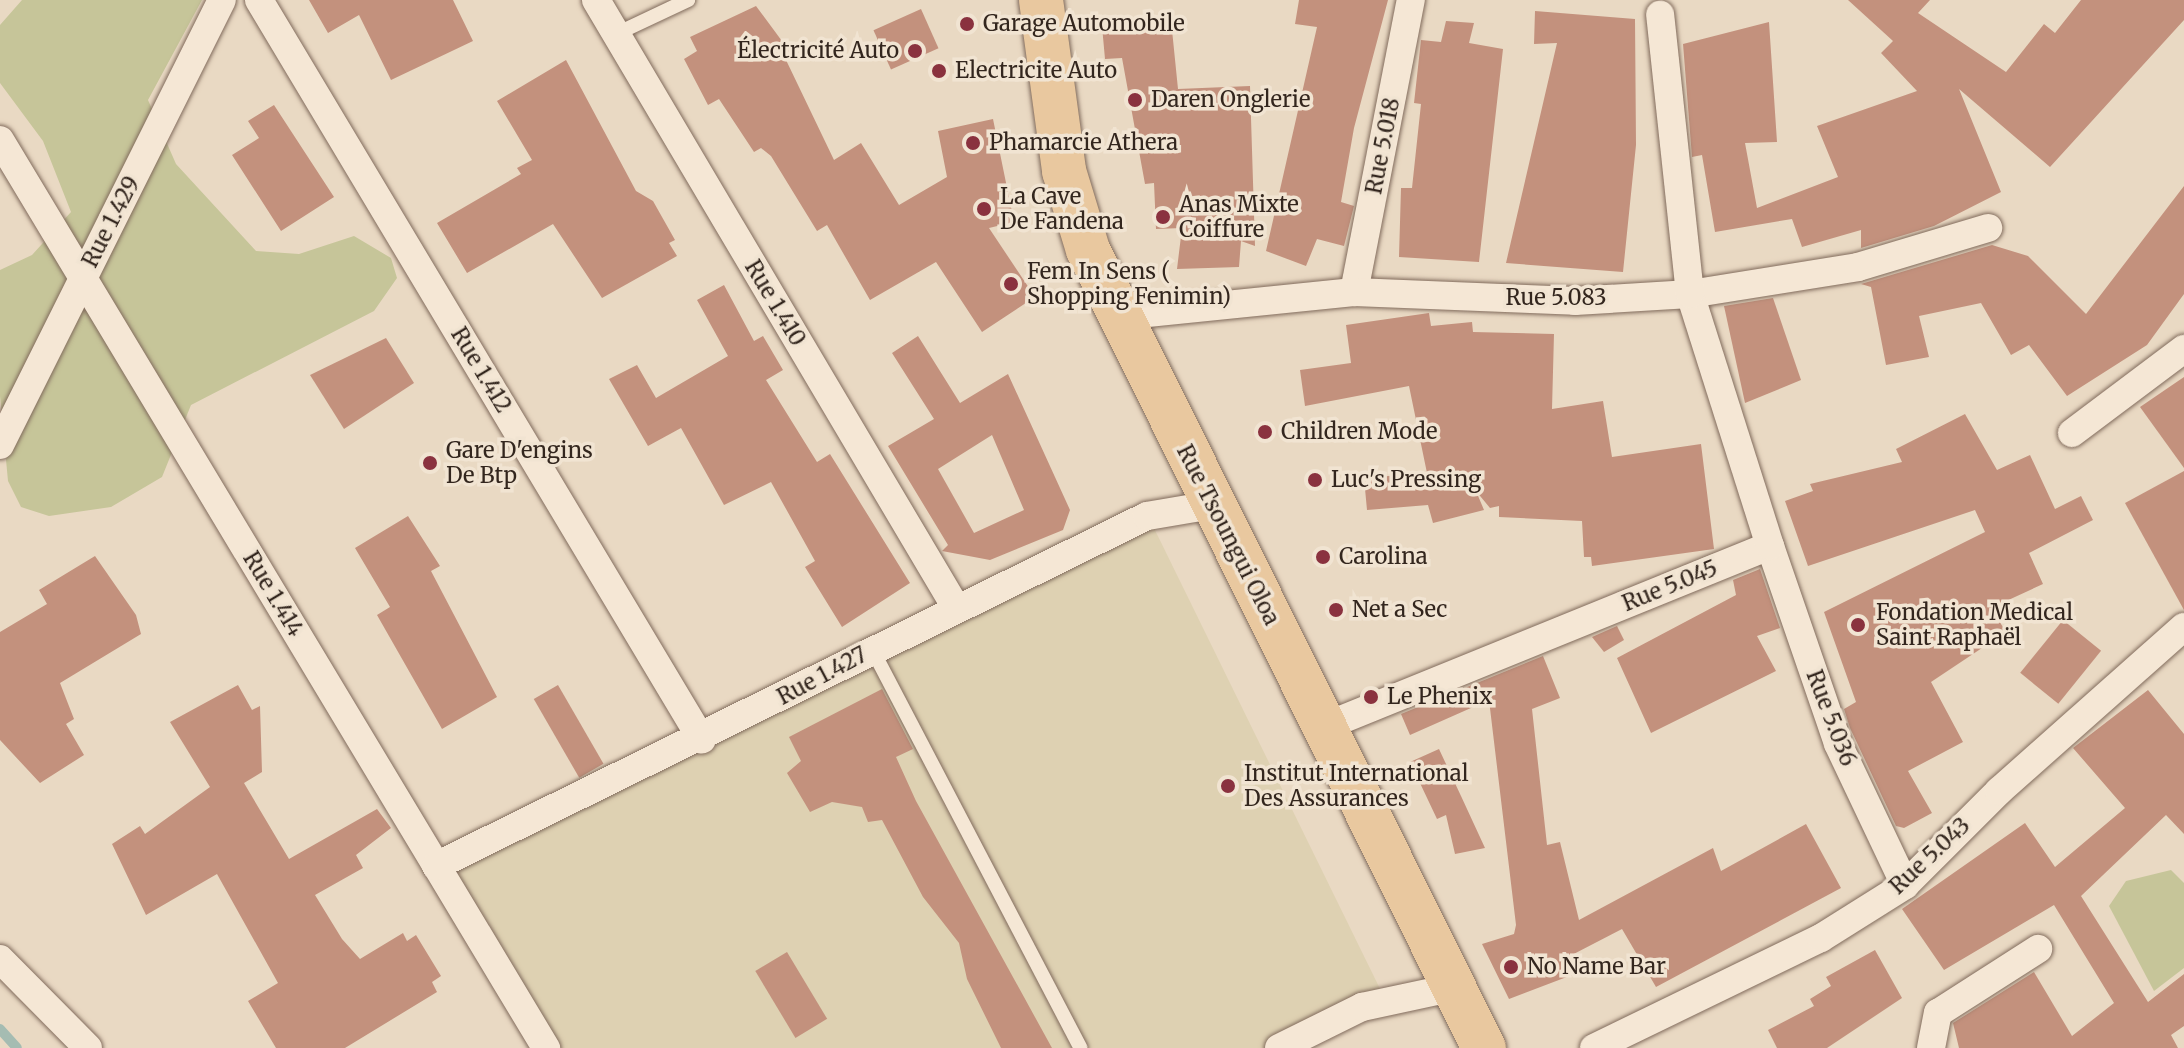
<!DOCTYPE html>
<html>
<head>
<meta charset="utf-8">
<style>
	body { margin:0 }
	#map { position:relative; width:2184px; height:1048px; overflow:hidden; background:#e9d9c3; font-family:Merriweather,serif }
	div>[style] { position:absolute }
	.farmland>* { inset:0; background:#ded1b2 }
	.green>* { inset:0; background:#c6c599 }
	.stream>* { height:10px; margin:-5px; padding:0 5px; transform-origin:5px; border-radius:5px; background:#a5bcb2 }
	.building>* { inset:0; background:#c3917d; transform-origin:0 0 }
	.roads { filter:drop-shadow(0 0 2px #816b5c) drop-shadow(0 0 2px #816b5c) }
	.lane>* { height:14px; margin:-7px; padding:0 7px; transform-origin:7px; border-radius:7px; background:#f5e7d5 }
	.street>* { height:28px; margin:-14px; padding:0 14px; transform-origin:14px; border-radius:14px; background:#f5e7d5 }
	.primary>* { height:44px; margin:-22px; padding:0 22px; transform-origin:22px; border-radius:22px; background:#e9c89f }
	.dots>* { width:22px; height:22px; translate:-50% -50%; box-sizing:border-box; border:4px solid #f1e4d2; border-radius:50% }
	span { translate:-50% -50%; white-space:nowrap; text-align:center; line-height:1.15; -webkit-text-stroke:7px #f1e4d2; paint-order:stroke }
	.poi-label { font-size:22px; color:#33261e }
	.left { translate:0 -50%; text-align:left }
	.right { translate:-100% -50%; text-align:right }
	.street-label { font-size:22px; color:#33261e }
</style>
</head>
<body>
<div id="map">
	<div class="farmland">
		<div style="clip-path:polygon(1151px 522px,1385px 999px,1284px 1048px,547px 1048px,442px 874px)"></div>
	</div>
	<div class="green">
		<div style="clip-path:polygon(22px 0,202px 0,148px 100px,176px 164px,256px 251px,299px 254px,354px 236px,391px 258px,397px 278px,374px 311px,191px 405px,162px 477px,111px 507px,49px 516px,21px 507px,8px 481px,0 396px,0 270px,32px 255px,71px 212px,43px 141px,0 83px,0 25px)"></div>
		<div style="clip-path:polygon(2171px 870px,2184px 883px,2184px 968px,2154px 991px,2109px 906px,2126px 881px)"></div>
	</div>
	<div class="stream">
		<div style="left:0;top:1029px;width:25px;rotate:48deg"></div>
	</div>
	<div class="building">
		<div style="clip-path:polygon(309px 0,453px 0,473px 41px,391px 80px,359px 15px,328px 33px)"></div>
		<div style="clip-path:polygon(1299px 0,1388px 0,1354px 128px,1341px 202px,1354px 206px,1344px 246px,1317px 239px,1306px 266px,1266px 251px,1317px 27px,1295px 24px)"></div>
		<div style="clip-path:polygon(1848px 0,1930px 0,1918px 13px,2006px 72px,2044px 24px,2055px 33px,2081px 0,2184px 0,2184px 20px,2050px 167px,1959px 89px,2001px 192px,1934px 226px,1861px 248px,1861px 230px,1802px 247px,1792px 219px,1715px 232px,1702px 155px,1692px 157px,1683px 44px,1769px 22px,1777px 142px,1745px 143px,1757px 208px,1838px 177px,1817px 126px,1917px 91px,1881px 53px,1893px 41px)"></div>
		<div style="clip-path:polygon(756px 6px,793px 56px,786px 60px,834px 160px,861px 143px,899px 205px,947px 177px,938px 131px,993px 119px,1014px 222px,989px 228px,1035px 297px,982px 332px,936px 262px,870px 300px,827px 225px,817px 231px,771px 156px,761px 148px,754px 152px,719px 99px,708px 105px,684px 59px,697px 51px,690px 37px)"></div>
		<div style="left:921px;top:9px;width:43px;height:52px;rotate:66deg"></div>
		<div style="clip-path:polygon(1535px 11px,1635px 19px,1636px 145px,1623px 272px,1506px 263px,1557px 43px,1534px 44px)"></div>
		<div style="clip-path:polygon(1171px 20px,1178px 89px,1250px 86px,1255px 246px,1241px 241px,1239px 267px,1177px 269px,1182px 228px,1156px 229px,1154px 183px,1145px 184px,1122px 58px,1105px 59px,1102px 26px)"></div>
		<div style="clip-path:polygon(1446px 21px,1474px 23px,1469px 43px,1503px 49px,1479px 262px,1399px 257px,1401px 188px,1412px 188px,1421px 104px,1414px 103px,1421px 40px,1441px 42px)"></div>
		<div style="clip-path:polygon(566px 60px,636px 191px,653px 201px,675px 240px,669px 243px,677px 256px,602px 298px,553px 224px,467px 273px,437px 223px,521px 174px,517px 168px,532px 160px,497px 101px)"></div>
		<div style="clip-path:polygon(274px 105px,334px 197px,281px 231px,232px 155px,259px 138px,248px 121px)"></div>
		<div style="clip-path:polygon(2184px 186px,2184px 294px,2147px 345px,2067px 396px,2029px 345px,2011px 355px,1981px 303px,1919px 316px,1929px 357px,1886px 365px,1871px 287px,1861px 284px,1992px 245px,2028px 256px,2086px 314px)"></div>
		<div style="clip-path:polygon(724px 285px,754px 341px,763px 336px,783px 370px,766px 380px,817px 462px,830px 454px,910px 583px,842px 627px,805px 567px,815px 561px,771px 482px,724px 505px,681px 428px,648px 446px,609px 379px,637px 365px,656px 398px,728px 356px,697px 300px)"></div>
		<div style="clip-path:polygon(1773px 298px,1801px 380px,1745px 403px,1724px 306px)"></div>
		<div style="clip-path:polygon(1429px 313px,1431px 326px,1472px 322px,1473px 332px,1554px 334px,1552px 409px,1603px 401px,1612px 457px,1701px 444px,1714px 549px,1592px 566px,1591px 557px,1584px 557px,1582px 521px,1499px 517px,1499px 506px,1490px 508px,1476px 491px,1484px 510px,1433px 523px,1428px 505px,1367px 510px,1364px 478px,1427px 473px,1409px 386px,1305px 406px,1300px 370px,1351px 363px,1346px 325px)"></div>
		<div style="clip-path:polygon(evenodd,918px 336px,960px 403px,1008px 374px,1070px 510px,1063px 530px,990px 560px,942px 551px,948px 545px,888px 446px,934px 419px,892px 353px,918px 336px,992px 435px,1024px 510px,974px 533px,938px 469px,992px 435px)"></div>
		<div style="clip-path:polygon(386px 338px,414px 383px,344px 429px,310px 375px)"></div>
		<div style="clip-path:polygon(2184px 377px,2184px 468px,2140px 407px)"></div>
		<div style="clip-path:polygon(1965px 414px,1997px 470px,2030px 455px,2055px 509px,2081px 496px,2093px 520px,2029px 553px,2043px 584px,1991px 608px,2006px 632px,1931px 682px,1963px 742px,1908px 771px,1932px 813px,1904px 828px,1896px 826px,1850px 728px,1844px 709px,1856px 702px,1824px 612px,1985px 532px,1975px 510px,1808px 566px,1785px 501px,1813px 491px,1810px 484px,1902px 462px,1896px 449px)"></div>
		<div style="clip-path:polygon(2184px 471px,2184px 610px,2125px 503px)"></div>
		<div style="clip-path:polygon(408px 516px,440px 566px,431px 571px,497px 697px,442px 729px,377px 615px,390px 607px,355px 548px)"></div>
		<div style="clip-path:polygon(95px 556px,136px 615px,141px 634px,60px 683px,74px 719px,66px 724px,84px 755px,40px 783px,0 740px,0 632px,47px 604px,39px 590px)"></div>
		<div style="clip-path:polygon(1760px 569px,1780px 628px,1757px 636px,1776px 671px,1651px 733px,1617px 658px,1736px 595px,1733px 580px)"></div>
		<div style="left:2063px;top:620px;width:49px;height:68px;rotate:39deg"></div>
		<div style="clip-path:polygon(1617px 626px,1624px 640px,1604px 652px,1592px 637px)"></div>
		<div style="clip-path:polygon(1543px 656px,1560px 698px,1532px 709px,1547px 845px,1560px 842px,1579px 920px,1713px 848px,1721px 871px,1806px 824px,1841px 888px,1656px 987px,1622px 929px,1566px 958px,1572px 975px,1509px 999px,1482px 944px,1514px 934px,1516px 925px,1489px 700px,1410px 735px,1401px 714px)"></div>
		<div style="clip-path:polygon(238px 685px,252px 710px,260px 706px,262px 772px,244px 783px,289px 859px,377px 809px,391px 828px,356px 855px,363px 868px,315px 895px,342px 939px,360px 959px,403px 933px,407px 941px,416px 935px,441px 976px,432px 982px,437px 992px,345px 1048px,276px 1048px,248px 1001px,278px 983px,217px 874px,146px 915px,112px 844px,140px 826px,145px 834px,210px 787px,170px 722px)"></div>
		<div style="left:558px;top:685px;width:91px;height:28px;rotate:60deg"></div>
		<div style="clip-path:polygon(882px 689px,913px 749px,896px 757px,916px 801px,1052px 1048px,1001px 1048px,967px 979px,959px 943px,923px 897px,882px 820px,868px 822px,862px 807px,832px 802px,810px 812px,787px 773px,801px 761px,789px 737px)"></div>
		<div style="clip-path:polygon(2148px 690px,2184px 734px,2184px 834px,2166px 815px,2081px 896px,2148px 1002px,2184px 974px,2184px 1026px,2171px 1035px,2178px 1048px,1959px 1048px,1953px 1023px,2034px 972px,2072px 1036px,2114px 1003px,2054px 905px,1944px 970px,1902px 909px,2025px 823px,2055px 867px,2125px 808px,2073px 748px)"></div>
		<div style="clip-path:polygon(1439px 749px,1461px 796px,1485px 848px,1455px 854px,1446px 815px,1437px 819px,1410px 762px)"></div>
		<div style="clip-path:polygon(1875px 950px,1902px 998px,1827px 1048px,1777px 1048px,1768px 1030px,1814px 1006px,1810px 999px,1831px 986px,1826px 977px)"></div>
		<div style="left:787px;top:952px;width:78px;height:37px;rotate:59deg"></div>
	</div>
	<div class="roads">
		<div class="lane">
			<div style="left:616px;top:34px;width:80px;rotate:-25.3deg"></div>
			<div style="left:872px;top:649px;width:450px;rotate:62.4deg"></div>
		</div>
		<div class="street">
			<div style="left:259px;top:0;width:862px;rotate:59.09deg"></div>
			<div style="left:596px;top:0;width:704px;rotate:59.36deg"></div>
			<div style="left:0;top:140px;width:1060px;rotate:58.98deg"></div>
			<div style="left:1354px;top:292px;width:298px;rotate:-79deg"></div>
			<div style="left:1118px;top:316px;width:237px;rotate:-5.8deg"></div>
			<div style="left:1354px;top:292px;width:221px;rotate:2.3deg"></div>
			<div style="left:1575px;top:301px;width:115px;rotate:-3.5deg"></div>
			<div style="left:1690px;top:294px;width:170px;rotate:-9.1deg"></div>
			<div style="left:1858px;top:267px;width:136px;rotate:-16.7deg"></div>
			<div style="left:2072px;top:433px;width:140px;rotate:-36.9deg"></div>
			<div style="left:0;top:445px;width:497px;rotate:-63.5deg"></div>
			<div style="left:1770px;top:546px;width:209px;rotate:71deg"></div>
			<div style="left:1838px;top:744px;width:156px;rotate:64.6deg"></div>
			<div style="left:1326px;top:726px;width:479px;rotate:-22.1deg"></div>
			<div style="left:1770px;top:546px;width:264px;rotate:-107.6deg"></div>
			<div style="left:1690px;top:294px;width:281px;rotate:-96.1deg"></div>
			<div style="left:436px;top:866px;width:792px;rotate:-26.21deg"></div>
			<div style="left:1147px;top:516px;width:66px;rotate:-9.6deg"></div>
			<div style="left:0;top:959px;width:125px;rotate:45.3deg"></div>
			<div style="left:1279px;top:1048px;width:93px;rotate:-26.3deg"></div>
			<div style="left:1362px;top:1007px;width:95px;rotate:-12.1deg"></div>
			<div style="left:1594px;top:1048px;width:252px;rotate:-25.9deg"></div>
			<div style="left:1821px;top:938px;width:99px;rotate:-32.2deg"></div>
			<div style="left:1905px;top:885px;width:133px;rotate:-45deg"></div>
			<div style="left:1999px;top:791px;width:247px;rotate:-41.6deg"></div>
			<div style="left:1931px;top:1048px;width:36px;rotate:-79deg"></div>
			<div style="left:1938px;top:1013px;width:119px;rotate:-32.6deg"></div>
		</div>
		<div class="primary">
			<div style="left:1041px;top:0;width:173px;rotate:82.3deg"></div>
			<div style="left:1064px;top:171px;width:83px;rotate:73.1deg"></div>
			<div style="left:1088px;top:250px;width:891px;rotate:63.61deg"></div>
		</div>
	</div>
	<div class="dots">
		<div style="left:967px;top:24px;background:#8a323f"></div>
		<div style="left:915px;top:51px;background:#8a323f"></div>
		<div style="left:939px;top:71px;background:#8a323f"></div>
		<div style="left:1135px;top:100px;background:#8a323f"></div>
		<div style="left:973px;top:143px;background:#8a323f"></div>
		<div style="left:984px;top:209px;background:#8a323f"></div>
		<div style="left:1163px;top:217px;background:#8a323f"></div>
		<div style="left:1011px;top:284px;background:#8a323f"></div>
		<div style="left:1265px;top:432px;background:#8a323f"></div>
		<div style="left:430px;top:463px;background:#8a323f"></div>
		<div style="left:1315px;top:480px;background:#8a323f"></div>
		<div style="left:1323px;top:557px;background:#8a323f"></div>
		<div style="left:1336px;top:610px;background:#8a323f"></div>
		<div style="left:1858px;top:625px;background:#8a323f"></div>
		<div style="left:1371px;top:697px;background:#8a323f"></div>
		<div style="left:1228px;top:786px;background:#8a323f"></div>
		<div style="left:1511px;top:967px;background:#8a323f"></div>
	</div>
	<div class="poi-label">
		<span class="left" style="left:983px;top:24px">Garage Automobile</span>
		<span class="right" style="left:899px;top:51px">Électricité Auto</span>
		<span class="left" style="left:955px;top:71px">Electricite Auto</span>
		<span class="left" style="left:1151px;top:100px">Daren Onglerie</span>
		<span class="left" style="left:989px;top:143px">Phamarcie Athera</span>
		<span class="left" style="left:1000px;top:209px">La Cave<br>De Fandena</span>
		<span class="left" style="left:1179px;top:217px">Anas Mixte<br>Coiffure</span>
		<span class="left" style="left:1027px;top:284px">Fem In Sens (<br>Shopping Fenimin)</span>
		<span class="left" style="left:1281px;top:432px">Children Mode</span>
		<span class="left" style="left:446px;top:463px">Gare D'engins<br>De Btp</span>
		<span class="left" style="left:1331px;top:480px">Luc's Pressing</span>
		<span class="left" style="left:1339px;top:557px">Carolina</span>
		<span class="left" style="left:1352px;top:610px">Net a Sec</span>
		<span class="left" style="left:1876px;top:625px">Fondation Medical<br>Saint Raphaël</span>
		<span class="left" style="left:1387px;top:697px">Le Phenix</span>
		<span class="left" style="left:1244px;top:786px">Institut International<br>Des Assurances</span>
		<span class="left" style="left:1527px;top:967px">No Name Bar</span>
	</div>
	<div class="street-label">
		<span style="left:1383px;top:146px;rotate:-79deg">Rue 5.018</span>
		<span style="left:111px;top:222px;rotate:-63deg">Rue 1.429</span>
		<span style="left:1556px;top:298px">Rue 5.083</span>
		<span style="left:775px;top:303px;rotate:59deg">Rue 1.410</span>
		<span style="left:481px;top:370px;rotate:59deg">Rue 1.412</span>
		<span style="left:1228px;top:535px;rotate:63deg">Rue Tsoungui Oloa</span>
		<span style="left:1670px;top:586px;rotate:-22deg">Rue 5.045</span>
		<span style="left:273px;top:594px;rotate:59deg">Rue 1.414</span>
		<span style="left:822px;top:676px;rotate:-28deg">Rue 1.427</span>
		<span style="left:1831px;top:718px;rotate:69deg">Rue 5.036</span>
		<span style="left:1930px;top:856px;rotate:-43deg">Rue 5.043</span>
	</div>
</div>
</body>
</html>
